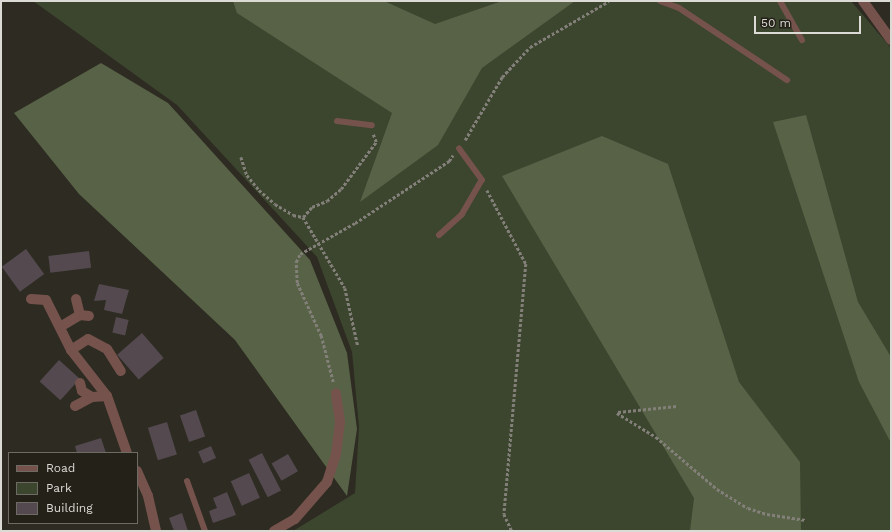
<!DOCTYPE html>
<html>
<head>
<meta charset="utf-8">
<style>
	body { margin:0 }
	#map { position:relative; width:892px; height:532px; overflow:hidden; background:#2d2b22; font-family:"Work Sans",sans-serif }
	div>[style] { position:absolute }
	.green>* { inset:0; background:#3c452e }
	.forest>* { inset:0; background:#576246 }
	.building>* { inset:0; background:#53494f; transform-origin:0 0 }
	.path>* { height:2.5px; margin-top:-1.25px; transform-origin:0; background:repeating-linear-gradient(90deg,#828079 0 3px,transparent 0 5px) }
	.lane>* { height:6px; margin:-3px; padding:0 3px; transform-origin:3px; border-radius:3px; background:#75534c }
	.street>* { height:10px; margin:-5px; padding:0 5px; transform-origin:5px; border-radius:5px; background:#75534c }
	span { translate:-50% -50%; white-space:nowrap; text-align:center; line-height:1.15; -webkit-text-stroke:3px #232118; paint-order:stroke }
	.frame { position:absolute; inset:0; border:2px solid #dbdad4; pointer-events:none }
	.legend { position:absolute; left:8px; top:452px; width:130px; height:72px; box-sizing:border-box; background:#232118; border:1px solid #6d6b63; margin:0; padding:5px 7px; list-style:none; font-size:12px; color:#dbdad4 }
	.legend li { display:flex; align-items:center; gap:8px; height:20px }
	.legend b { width:20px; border:1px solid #6d6b63 }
	.scale { position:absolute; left:754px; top:16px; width:107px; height:18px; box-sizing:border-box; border:2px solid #dbdad4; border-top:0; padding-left:5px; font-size:12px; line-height:14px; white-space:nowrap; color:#dbdad4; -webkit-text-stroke:3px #232118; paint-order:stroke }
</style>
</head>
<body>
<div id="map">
	<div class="green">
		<div style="clip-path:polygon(33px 1px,851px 1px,891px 48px,891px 531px,293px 531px,355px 493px,359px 427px,352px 352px,317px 257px,177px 105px)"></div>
	</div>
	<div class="forest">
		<div style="clip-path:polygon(233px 1px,384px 1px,435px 24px,502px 1px,575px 1px,482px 68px,438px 145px,360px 202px,392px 113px,237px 13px)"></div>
		<div style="clip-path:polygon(101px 63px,168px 103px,310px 260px,347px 353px,357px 429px,347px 496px,235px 340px,79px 194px,14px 113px)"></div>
		<div style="clip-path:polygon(806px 115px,858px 302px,891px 357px,891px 443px,859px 382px,773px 122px)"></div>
		<div style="clip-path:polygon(602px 136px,668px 164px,739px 382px,800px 462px,801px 531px,690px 531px,694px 498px,502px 176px)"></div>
	</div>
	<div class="building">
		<div style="left:26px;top:249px;width:31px;height:30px;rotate:54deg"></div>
		<div style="left:89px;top:251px;width:17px;height:41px;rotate:83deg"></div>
		<div style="clip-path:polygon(99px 284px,129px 290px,122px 314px,104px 310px,106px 300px,94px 301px)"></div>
		<div style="left:116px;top:317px;width:13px;height:16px;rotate:13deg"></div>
		<div style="left:142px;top:333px;width:33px;height:33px;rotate:49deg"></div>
		<div style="left:59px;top:360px;width:28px;height:29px;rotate:42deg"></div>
		<div style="left:196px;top:410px;width:28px;height:17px;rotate:71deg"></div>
		<div style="left:167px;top:422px;width:34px;height:20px;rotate:73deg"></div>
		<div style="clip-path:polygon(101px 438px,106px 453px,77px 453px,75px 446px)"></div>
		<div style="left:211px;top:446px;width:13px;height:14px;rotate:67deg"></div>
		<div style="left:262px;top:453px;width:42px;height:15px;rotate:63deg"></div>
		<div style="left:288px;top:454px;width:20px;height:19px;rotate:60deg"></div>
		<div style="left:249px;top:473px;width:27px;height:20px;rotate:66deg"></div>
		<div style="clip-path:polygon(227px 492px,236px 515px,213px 523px,209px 511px,217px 508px,213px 498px)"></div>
		<div style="clip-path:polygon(182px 513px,188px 531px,174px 531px,169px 518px)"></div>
	</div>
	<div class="path">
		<div style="left:465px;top:140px;width:73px;rotate:-59.6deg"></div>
		<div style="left:502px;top:77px;width:41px;rotate:-47deg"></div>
		<div style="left:530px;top:47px;width:91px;rotate:-30.2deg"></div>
		<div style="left:241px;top:157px;width:19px;rotate:72deg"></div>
		<div style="left:247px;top:175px;width:19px;rotate:51deg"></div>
		<div style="left:259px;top:190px;width:21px;rotate:41deg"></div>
		<div style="left:275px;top:204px;width:21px;rotate:31deg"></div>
		<div style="left:293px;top:215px;width:10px;rotate:11deg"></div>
		<div style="left:303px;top:217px;width:13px;rotate:-48deg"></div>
		<div style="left:312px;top:207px;width:16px;rotate:-22deg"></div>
		<div style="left:327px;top:201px;width:18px;rotate:-41deg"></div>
		<div style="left:341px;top:189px;width:59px;rotate:-53.3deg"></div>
		<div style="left:376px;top:142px;width:9px;rotate:-111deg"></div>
		<div style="left:487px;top:190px;width:84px;rotate:62.2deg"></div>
		<div style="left:526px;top:264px;width:251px;rotate:95deg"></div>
		<div style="left:504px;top:514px;width:19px;rotate:65deg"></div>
		<div style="left:303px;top:217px;width:82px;rotate:59.4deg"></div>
		<div style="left:345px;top:288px;width:59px;rotate:77.4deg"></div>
		<div style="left:333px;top:382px;width:48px;rotate:-104.6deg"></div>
		<div style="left:321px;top:336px;width:58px;rotate:-114.4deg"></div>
		<div style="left:297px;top:283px;width:21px;rotate:-93deg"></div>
		<div style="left:296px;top:262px;width:9px;rotate:-63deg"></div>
		<div style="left:300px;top:254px;width:63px;rotate:-29.4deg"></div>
		<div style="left:355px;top:223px;width:113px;rotate:-33.4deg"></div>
		<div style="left:449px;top:161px;width:7px;rotate:-56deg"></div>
		<div style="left:618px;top:412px;width:59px;rotate:-5.8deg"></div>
		<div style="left:617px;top:413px;width:46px;rotate:31.6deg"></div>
		<div style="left:656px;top:437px;width:80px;rotate:40.4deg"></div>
		<div style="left:717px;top:489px;width:36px;rotate:32deg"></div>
		<div style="left:748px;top:508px;width:20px;rotate:18deg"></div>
		<div style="left:767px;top:514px;width:39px;rotate:9deg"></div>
	</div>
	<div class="lane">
		<div style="left:660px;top:1px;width:20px;rotate:20deg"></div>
		<div style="left:679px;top:8px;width:130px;rotate:33.7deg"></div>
		<div style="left:780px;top:1px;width:45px;rotate:60.6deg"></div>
		<div style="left:337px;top:121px;width:35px;rotate:7deg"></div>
		<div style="left:439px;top:235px;width:31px;rotate:-42deg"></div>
		<div style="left:462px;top:214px;width:39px;rotate:-60deg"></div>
		<div style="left:482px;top:180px;width:39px;rotate:-126deg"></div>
		<div style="left:187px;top:481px;width:53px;rotate:70.2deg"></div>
	</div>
	<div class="street">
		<div style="left:863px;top:1px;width:48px;rotate:54.3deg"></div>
		<div style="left:31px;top:299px;width:15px;rotate:4deg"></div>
		<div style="left:46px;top:300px;width:56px;rotate:63.4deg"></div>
		<div style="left:71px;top:350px;width:58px;rotate:52deg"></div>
		<div style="left:107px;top:396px;width:60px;rotate:70.7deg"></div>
		<div style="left:76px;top:299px;width:16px;rotate:76deg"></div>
		<div style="left:60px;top:327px;width:23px;rotate:-31deg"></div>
		<div style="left:80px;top:315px;width:9px;rotate:6deg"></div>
		<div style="left:71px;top:350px;width:20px;rotate:-33deg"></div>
		<div style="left:88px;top:339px;width:21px;rotate:28deg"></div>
		<div style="left:107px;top:349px;width:26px;rotate:58deg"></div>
		<div style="left:80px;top:383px;width:8px;rotate:76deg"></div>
		<div style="left:82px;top:391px;width:12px;rotate:31deg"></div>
		<div style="left:75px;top:406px;width:19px;rotate:-28deg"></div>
		<div style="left:92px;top:397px;width:15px;rotate:-4deg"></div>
		<div style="left:137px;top:471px;width:27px;rotate:66deg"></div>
		<div style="left:148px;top:496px;width:36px;rotate:77deg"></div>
		<div style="left:274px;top:531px;width:24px;rotate:-30deg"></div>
		<div style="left:295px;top:519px;width:49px;rotate:-49.1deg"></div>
		<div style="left:327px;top:482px;width:28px;rotate:-72deg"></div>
		<div style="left:336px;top:455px;width:33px;rotate:-83deg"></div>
		<div style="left:340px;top:422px;width:29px;rotate:-98deg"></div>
	</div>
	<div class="frame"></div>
	<ul class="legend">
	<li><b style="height:5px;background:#75534c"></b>Road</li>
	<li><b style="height:11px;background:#3c452e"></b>Park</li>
	<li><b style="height:11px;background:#53494f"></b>Building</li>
	</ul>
	<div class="scale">50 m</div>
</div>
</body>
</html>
